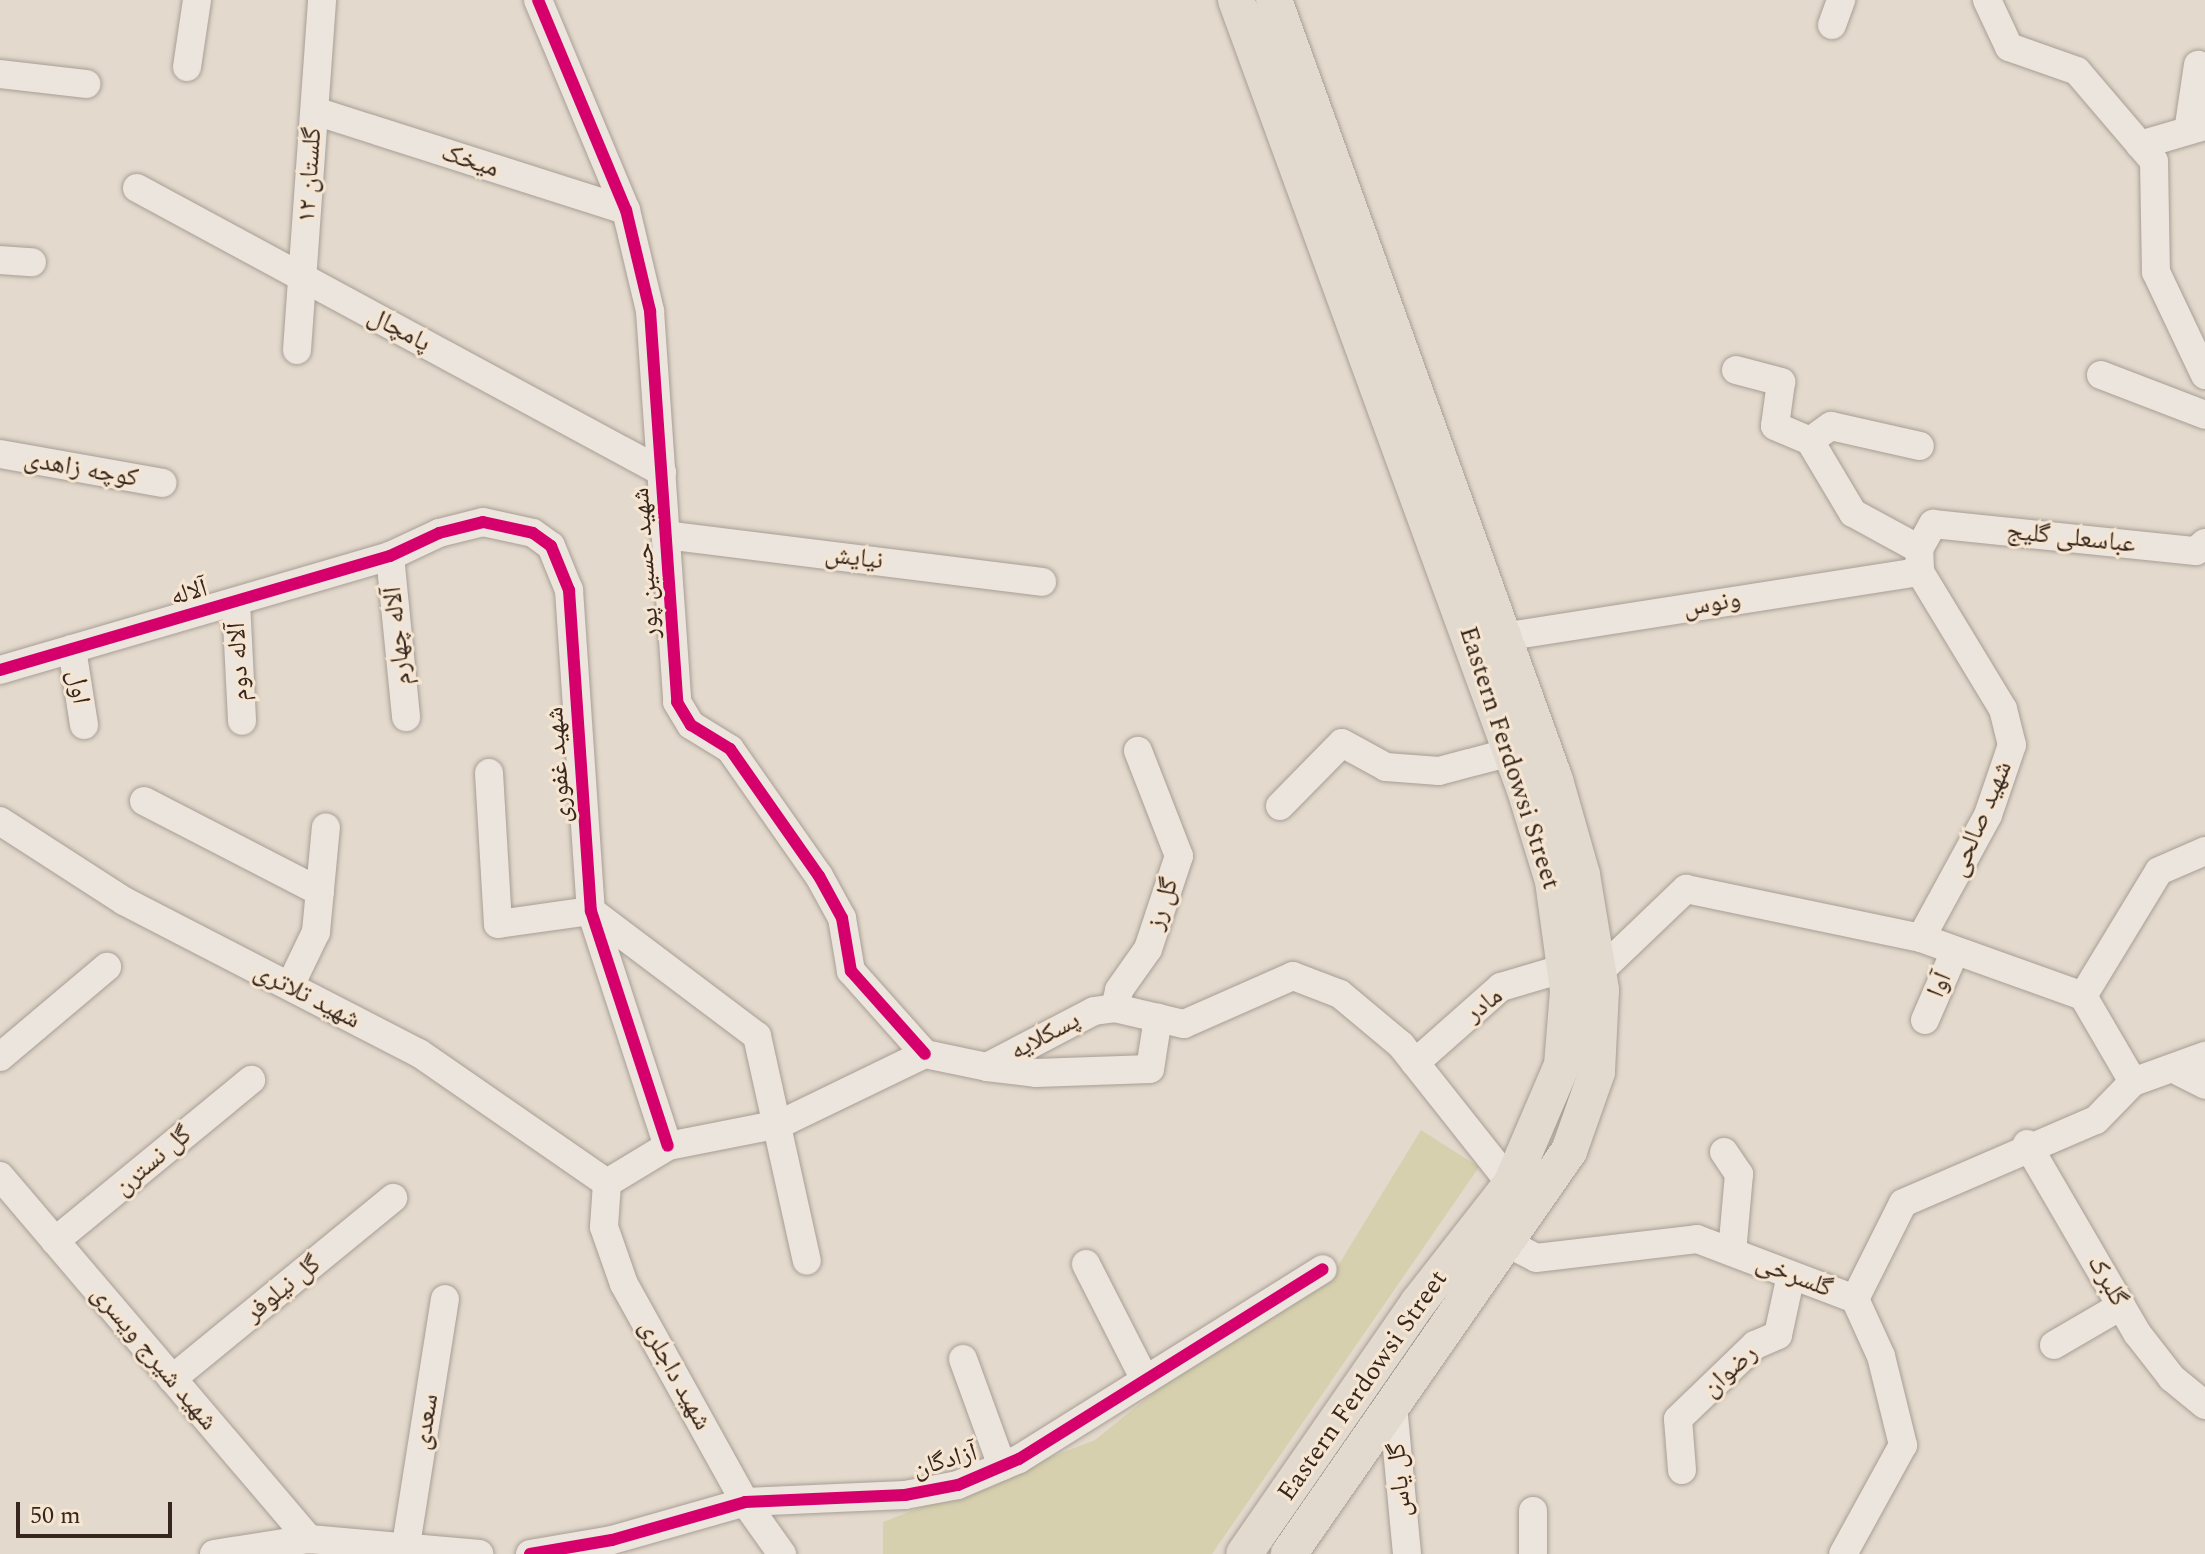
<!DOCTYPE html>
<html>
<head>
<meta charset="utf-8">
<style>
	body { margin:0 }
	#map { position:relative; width:2205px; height:1554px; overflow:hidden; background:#e3d9cc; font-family:Spectral,"Noto Naskh Arabic",serif }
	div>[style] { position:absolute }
	.green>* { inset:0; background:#d6d0ae }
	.roads { filter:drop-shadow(0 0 2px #a89e95) drop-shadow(0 0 2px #a89e95) }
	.minor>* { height:28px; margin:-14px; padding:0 14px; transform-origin:14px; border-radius:14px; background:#ece5dd }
	.major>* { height:36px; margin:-18px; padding:0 18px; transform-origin:18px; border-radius:18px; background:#e3dacf }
	.cycleway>* { height:12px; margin:-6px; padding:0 6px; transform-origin:6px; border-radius:6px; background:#d6006c }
	span { translate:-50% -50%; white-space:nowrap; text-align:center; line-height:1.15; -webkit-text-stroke:6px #f5e5d1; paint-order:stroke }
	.street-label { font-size:26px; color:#36261d }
	.scale { position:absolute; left:16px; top:1502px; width:156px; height:36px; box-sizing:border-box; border:4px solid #36261d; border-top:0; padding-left:10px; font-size:24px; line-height:28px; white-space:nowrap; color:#36261d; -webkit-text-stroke:6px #f5e5d1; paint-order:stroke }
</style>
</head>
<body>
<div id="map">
	<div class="green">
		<div style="clip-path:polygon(1421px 1130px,1479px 1167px,1212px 1554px,883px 1554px,883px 1522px,1095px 1440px,1173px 1377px,1333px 1274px)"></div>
	</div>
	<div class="roads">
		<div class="minor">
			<div style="left:538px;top:0;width:228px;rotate:67.3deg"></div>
			<div style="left:626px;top:210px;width:104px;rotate:76.6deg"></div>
			<div style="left:650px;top:311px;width:392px;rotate:86deg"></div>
			<div style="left:677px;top:702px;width:27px;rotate:59deg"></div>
			<div style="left:691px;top:725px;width:46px;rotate:31.6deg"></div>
			<div style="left:730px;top:749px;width:155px;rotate:55deg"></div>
			<div style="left:819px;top:876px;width:48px;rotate:61.3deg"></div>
			<div style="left:842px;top:918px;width:54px;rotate:80.4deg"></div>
			<div style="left:851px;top:971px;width:111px;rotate:48.3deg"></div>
			<div style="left:1987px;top:0;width:52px;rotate:64.9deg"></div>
			<div style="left:2009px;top:47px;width:72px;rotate:19.4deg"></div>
			<div style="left:2077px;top:71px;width:118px;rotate:49.5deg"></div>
			<div style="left:2154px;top:161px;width:111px;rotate:89deg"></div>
			<div style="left:2156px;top:272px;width:114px;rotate:64.6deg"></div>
			<div style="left:1832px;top:25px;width:27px;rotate:-70deg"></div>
			<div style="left:187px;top:67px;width:68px;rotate:-81.5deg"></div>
			<div style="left:0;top:74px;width:87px;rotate:6.6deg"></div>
			<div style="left:315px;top:111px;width:326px;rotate:17.7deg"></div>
			<div style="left:2189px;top:125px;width:61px;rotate:-81.5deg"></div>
			<div style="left:2140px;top:145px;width:68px;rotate:-16.3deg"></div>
			<div style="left:137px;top:188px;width:597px;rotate:28.41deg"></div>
			<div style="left:0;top:260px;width:32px;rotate:4deg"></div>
			<div style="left:297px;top:350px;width:351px;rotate:-85.9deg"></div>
			<div style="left:1736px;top:370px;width:47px;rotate:14.9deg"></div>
			<div style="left:1781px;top:382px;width:44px;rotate:97.8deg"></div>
			<div style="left:1775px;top:426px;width:38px;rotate:23deg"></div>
			<div style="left:1810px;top:441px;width:84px;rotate:59.2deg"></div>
			<div style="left:1853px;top:513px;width:75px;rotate:28.6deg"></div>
			<div style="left:2101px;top:375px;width:111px;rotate:21deg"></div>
			<div style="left:1810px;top:441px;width:26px;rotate:-36deg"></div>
			<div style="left:1831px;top:426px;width:91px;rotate:12.7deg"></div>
			<div style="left:0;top:454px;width:165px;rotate:10.1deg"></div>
			<div style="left:666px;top:535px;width:379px;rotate:7.1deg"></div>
			<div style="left:390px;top:556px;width:162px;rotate:84.3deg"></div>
			<div style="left:236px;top:602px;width:119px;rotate:87.1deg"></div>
			<div style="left:1503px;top:637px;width:422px;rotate:-8.9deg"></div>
			<div style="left:72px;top:649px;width:77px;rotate:81deg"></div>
			<div style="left:0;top:670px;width:406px;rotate:-16.3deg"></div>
			<div style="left:390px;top:556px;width:54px;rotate:-25.1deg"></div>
			<div style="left:439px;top:533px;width:45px;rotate:-14deg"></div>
			<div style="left:483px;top:522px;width:51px;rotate:12.4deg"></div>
			<div style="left:533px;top:533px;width:22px;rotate:36deg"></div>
			<div style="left:551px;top:546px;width:48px;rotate:67.8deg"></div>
			<div style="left:569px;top:590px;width:322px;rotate:86.1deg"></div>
			<div style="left:591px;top:911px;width:247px;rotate:71.9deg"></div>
			<div style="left:489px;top:773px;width:151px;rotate:86.6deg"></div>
			<div style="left:498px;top:924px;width:94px;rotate:-8deg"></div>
			<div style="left:591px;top:911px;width:208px;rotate:37deg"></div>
			<div style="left:757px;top:1036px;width:230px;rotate:77.5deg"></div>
			<div style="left:144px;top:801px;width:198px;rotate:27.3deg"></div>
			<div style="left:1280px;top:806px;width:88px;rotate:-45.5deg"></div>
			<div style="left:1342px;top:743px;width:50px;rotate:28.6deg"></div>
			<div style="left:1386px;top:767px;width:53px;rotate:4.3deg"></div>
			<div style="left:1439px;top:771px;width:74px;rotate:-14.8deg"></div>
			<div style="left:0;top:821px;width:148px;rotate:32.8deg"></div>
			<div style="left:124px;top:901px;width:332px;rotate:27.3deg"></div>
			<div style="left:419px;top:1053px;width:229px;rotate:34.7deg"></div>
			<div style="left:1921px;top:938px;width:140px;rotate:-61.4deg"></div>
			<div style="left:1988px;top:815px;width:74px;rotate:-71.1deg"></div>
			<div style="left:2012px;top:745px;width:37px;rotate:-104deg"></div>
			<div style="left:2003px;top:709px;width:160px;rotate:-121.2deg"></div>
			<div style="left:1920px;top:572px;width:23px;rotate:-92deg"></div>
			<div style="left:1919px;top:549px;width:29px;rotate:-61deg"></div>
			<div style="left:1933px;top:524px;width:264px;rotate:5.9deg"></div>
			<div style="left:2196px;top:551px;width:12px;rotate:-42deg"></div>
			<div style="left:1598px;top:973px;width:122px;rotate:-43.7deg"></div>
			<div style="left:1686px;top:889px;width:240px;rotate:11.8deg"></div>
			<div style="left:1921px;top:938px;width:172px;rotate:19.7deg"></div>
			<div style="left:2083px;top:996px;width:99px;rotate:59.8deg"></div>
			<div style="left:290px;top:986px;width:60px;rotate:-64.3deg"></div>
			<div style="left:316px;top:932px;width:105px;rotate:-84.6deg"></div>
			<div style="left:2083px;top:996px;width:146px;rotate:-58.7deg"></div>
			<div style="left:2159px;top:871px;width:50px;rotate:-23.5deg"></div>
			<div style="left:1115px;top:1008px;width:18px;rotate:-77deg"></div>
			<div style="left:1119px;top:990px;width:50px;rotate:-54.7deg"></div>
			<div style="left:1148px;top:949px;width:98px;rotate:-71.6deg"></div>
			<div style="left:1179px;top:856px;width:113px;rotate:-111.3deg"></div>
			<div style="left:1925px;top:1020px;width:75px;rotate:-66.5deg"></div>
			<div style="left:0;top:1057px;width:140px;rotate:-40.1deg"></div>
			<div style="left:1415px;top:1063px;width:115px;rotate:-41.5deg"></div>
			<div style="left:1501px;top:987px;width:67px;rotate:-16.5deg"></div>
			<div style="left:987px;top:1067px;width:49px;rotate:7deg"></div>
			<div style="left:1036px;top:1073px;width:114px;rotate:-2deg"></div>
			<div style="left:1150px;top:1069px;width:52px;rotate:-81.1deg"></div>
			<div style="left:2178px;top:1071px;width:30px;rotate:27deg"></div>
			<div style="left:2027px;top:1144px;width:219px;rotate:59.8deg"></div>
			<div style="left:2137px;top:1333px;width:57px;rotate:52.1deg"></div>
			<div style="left:2172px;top:1378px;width:43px;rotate:39.3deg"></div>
			<div style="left:1724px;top:1152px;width:27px;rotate:56deg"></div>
			<div style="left:1739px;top:1174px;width:78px;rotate:95.1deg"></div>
			<div style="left:0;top:1176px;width:477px;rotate:49.6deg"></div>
			<div style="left:607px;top:1183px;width:71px;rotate:-31.2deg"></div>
			<div style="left:668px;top:1146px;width:114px;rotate:-11.1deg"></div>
			<div style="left:780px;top:1124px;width:161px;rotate:-25.8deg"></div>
			<div style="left:925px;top:1054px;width:63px;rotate:11.8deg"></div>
			<div style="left:987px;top:1067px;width:121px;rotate:-27.6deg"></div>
			<div style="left:1094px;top:1011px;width:21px;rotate:-8deg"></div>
			<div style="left:1115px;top:1008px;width:71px;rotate:13.1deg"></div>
			<div style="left:1184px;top:1024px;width:119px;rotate:-23.8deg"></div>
			<div style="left:1293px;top:976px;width:50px;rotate:21deg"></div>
			<div style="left:1340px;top:994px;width:80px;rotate:39.9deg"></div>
			<div style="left:1401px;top:1045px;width:177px;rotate:51.6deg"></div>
			<div style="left:607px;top:1183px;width:44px;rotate:93.9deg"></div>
			<div style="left:604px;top:1227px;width:60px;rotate:70.7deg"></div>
			<div style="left:624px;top:1284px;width:249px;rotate:61deg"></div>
			<div style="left:745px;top:1502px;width:64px;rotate:54.6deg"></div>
			<div style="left:55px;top:1241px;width:254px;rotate:-39.4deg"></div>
			<div style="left:1509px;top:1244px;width:30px;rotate:27deg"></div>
			<div style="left:1536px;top:1258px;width:162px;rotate:-6.7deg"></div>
			<div style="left:1697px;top:1239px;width:169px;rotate:20.8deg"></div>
			<div style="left:1855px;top:1299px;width:63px;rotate:65.5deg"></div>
			<div style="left:1881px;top:1356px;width:92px;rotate:76.1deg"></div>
			<div style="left:1903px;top:1445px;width:124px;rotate:118.8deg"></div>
			<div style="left:1086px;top:1264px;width:130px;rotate:63deg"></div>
			<div style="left:1855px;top:1299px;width:107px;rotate:-63.4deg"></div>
			<div style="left:1903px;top:1203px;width:210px;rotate:-23.3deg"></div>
			<div style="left:2096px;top:1120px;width:53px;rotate:-45.8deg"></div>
			<div style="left:2133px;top:1082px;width:77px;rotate:-19.9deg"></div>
			<div style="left:2054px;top:1345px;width:78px;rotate:-30.2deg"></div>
			<div style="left:963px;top:1359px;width:114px;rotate:70deg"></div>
			<div style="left:172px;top:1379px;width:286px;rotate:-39.3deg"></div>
			<div style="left:1393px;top:1406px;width:149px;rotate:84.6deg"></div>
			<div style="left:1682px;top:1470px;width:51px;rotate:-94.5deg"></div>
			<div style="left:1678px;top:1419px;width:107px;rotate:-43.9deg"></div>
			<div style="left:1755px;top:1345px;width:25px;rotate:-23deg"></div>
			<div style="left:1778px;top:1335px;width:61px;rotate:-77.8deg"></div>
			<div style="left:1533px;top:1511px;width:43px;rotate:90deg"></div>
			<div style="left:406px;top:1545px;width:249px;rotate:-81deg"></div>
			<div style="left:214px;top:1554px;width:96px;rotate:-9deg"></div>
			<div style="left:309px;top:1539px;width:171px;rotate:5deg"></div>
			<div style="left:530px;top:1554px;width:83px;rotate:-9.7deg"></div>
			<div style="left:612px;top:1540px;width:138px;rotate:-15.9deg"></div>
			<div style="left:745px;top:1502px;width:160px;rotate:-2.5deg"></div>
			<div style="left:905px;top:1495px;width:54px;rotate:-10.7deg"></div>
			<div style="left:958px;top:1485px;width:66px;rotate:-23.1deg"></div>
			<div style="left:1019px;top:1459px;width:358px;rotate:-32deg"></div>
		</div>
		<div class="major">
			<div style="left:1236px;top:0;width:841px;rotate:69.91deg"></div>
			<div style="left:1525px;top:790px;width:95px;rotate:72.9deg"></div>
			<div style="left:1553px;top:881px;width:111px;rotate:82.2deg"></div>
			<div style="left:1568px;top:991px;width:74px;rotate:94.6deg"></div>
			<div style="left:1562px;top:1065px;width:129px;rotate:113.2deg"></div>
			<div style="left:1511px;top:1184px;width:151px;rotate:128deg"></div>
			<div style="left:1418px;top:1303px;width:305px;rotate:124.7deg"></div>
			<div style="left:1274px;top:0;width:829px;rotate:70.19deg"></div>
			<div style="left:1555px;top:780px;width:99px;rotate:74.1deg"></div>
			<div style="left:1582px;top:875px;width:117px;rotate:80.6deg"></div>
			<div style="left:1601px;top:990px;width:82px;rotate:92.8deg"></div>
			<div style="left:1597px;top:1072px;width:84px;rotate:109.5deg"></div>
			<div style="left:1569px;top:1151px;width:491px;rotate:124.8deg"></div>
		</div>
	</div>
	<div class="cycleway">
		<div style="left:538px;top:0;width:228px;rotate:67.3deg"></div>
		<div style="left:626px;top:210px;width:104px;rotate:76.6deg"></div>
		<div style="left:650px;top:311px;width:392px;rotate:86deg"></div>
		<div style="left:677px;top:702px;width:27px;rotate:59deg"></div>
		<div style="left:691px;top:725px;width:46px;rotate:31.6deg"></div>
		<div style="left:730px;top:749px;width:155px;rotate:55deg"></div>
		<div style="left:819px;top:876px;width:48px;rotate:61.3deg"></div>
		<div style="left:842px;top:918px;width:54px;rotate:80.4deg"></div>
		<div style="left:851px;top:971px;width:111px;rotate:48.3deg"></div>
		<div style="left:0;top:670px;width:406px;rotate:-16.3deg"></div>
		<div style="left:390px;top:556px;width:54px;rotate:-25.1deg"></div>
		<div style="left:439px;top:533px;width:45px;rotate:-14deg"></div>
		<div style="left:483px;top:522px;width:51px;rotate:12.4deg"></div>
		<div style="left:533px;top:533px;width:22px;rotate:36deg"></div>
		<div style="left:551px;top:546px;width:48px;rotate:67.8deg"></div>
		<div style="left:569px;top:590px;width:322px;rotate:86.1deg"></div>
		<div style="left:591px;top:911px;width:247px;rotate:71.9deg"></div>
		<div style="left:530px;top:1554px;width:83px;rotate:-9.7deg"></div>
		<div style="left:612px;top:1540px;width:138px;rotate:-15.9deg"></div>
		<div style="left:745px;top:1502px;width:160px;rotate:-2.5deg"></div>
		<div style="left:905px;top:1495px;width:54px;rotate:-10.7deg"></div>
		<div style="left:958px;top:1485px;width:66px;rotate:-23.1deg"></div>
		<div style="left:1019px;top:1459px;width:358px;rotate:-32deg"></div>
	</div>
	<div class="street-label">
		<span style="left:470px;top:161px;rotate:18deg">میخک</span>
		<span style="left:310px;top:175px;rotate:-86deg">گلستان ۱۲</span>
		<span style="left:399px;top:330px;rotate:28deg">پامچال</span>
		<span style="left:81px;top:469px;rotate:10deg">کوچه زاهدی</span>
		<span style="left:2071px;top:538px;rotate:6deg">عباسعلی گلیج</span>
		<span style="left:854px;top:558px;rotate:7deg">نیایش</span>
		<span style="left:646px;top:563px;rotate:-94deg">شهید حسین پور</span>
		<span style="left:189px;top:593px;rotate:-16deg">آلاله</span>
		<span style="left:1712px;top:604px;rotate:-9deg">ونوس</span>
		<span style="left:398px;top:636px;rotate:-96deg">آلاله چهارم</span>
		<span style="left:239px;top:662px;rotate:-93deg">آلاله دوم</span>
		<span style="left:78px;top:687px;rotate:81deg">اول</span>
		<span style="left:1509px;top:758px;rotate:72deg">Eastern Ferdowsi Street</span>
		<span style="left:559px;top:765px;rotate:-94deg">شهید غفوری</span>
		<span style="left:1981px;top:819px;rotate:-67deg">شهید صالحی</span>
		<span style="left:1163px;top:904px;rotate:-72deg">گل رز</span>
		<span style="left:1940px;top:985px;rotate:-67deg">آوا</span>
		<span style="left:307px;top:996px;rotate:27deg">شهید تلاتری</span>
		<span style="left:1484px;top:1005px;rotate:-38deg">مادر</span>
		<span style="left:1045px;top:1036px;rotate:-28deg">پسکلایه</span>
		<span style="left:153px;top:1161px;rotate:-40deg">گل نسترن</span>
		<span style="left:1794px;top:1276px;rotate:21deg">گلسرخی</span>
		<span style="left:2107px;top:1281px;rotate:60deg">گلبرک</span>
		<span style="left:283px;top:1289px;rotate:-39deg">گل نیلوفر</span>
		<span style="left:154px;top:1358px;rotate:50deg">شهید شیرج ویسری</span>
		<span style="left:1730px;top:1371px;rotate:-42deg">رضوان</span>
		<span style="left:675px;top:1375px;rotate:61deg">شهید داجلری</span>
		<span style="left:1363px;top:1386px;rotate:-55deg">Eastern Ferdowsi Street</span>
		<span style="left:426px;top:1422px;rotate:-81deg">سعدی</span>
		<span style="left:945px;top:1461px;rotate:-16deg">آزادگان</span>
		<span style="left:1400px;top:1480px;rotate:-95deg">گل یاس</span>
	</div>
	<div class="scale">50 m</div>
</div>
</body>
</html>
